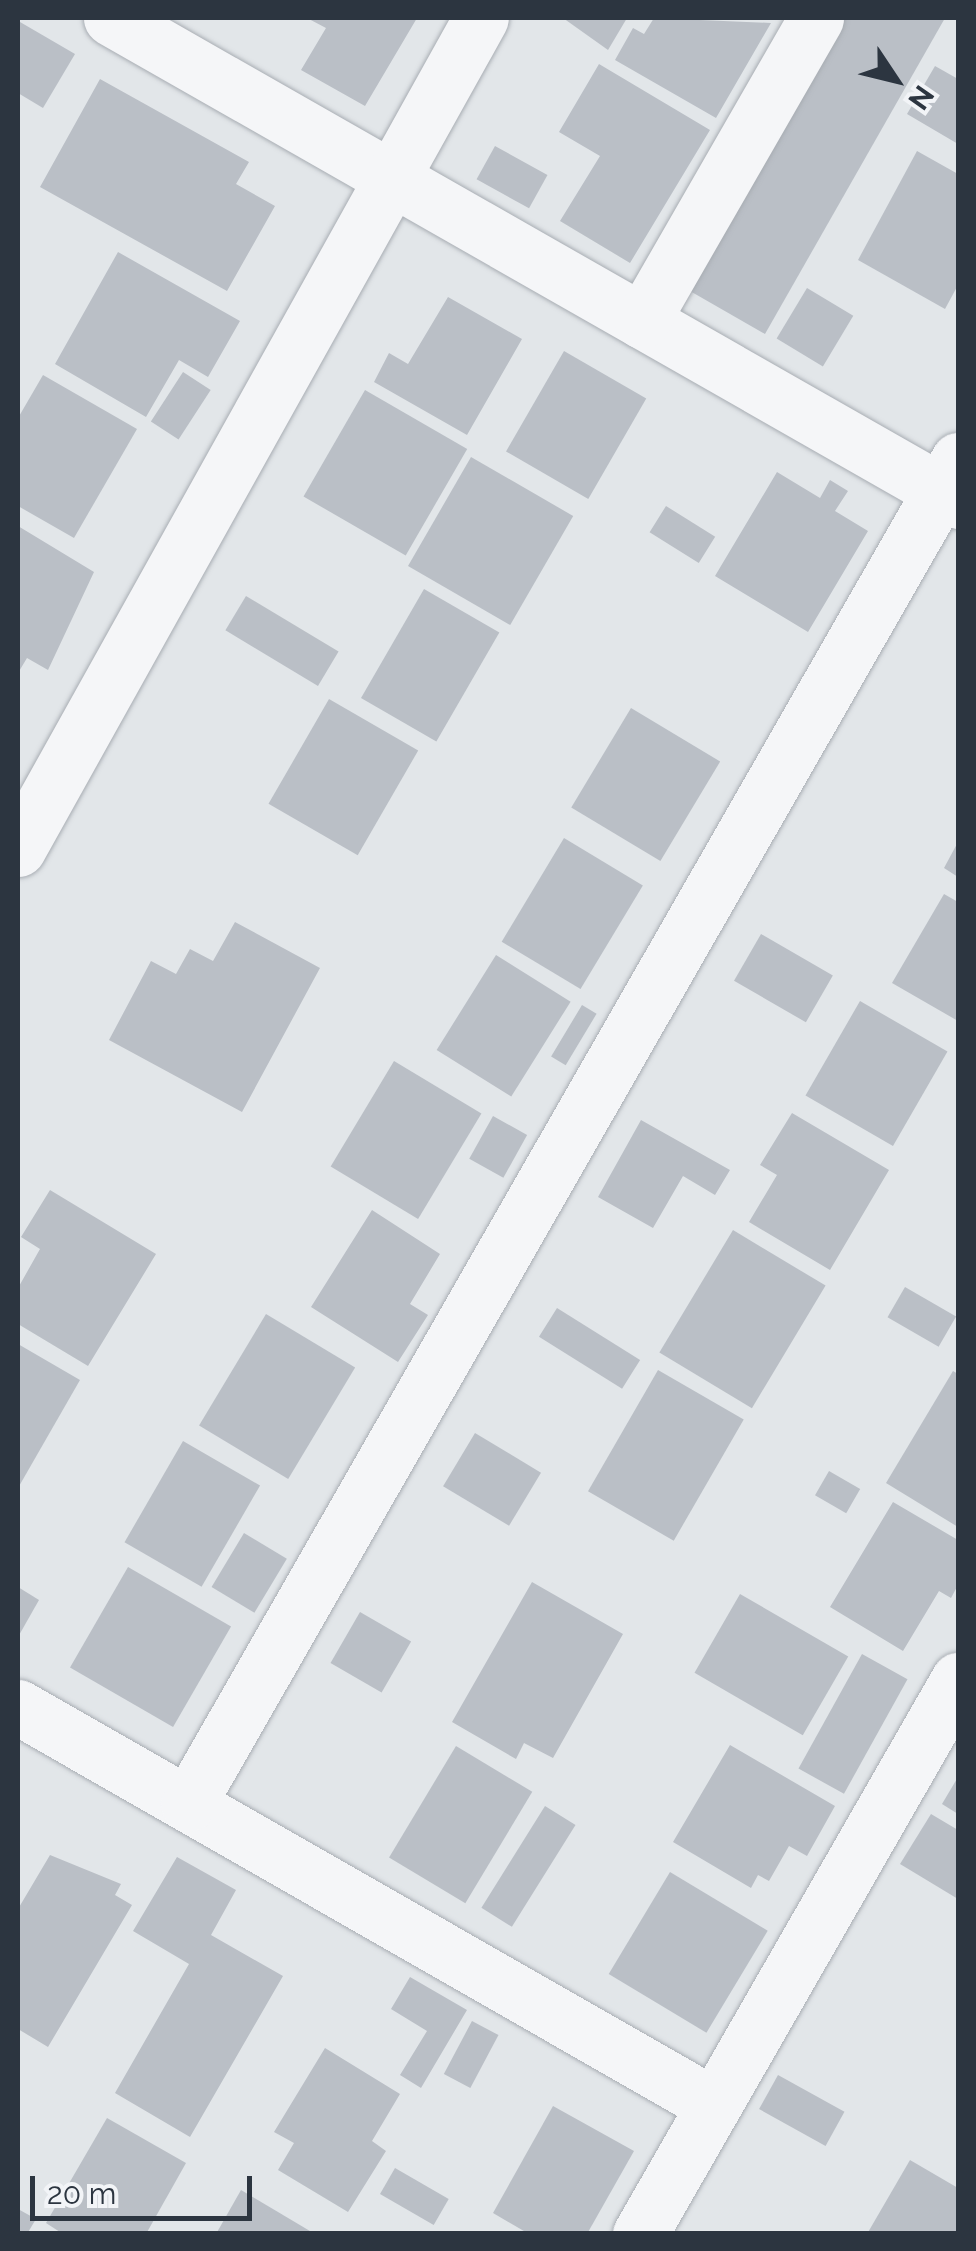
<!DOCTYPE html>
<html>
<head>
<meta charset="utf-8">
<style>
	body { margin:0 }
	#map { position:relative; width:976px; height:2251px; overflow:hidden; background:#e2e6e9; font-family:Raleway,sans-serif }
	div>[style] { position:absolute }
	.building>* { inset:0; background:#babfc6; transform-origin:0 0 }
	.roads { filter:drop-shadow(0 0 2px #a8adb3) drop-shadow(0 0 2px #a8adb3) }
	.minor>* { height:55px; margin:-27.5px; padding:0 27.5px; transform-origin:27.5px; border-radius:27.5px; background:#f5f6f8 }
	span { translate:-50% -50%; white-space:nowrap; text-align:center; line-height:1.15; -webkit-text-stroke:8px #f2f4f7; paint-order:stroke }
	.frame { position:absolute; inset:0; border:20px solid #2c3540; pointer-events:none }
	.north { position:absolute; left:846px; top:30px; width:100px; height:100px; -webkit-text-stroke:8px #f2f4f7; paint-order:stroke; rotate:125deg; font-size:28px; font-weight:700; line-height:40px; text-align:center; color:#2c3540 }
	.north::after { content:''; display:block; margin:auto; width:35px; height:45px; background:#2c3540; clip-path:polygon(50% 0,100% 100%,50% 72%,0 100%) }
	.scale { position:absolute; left:30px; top:2176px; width:222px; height:45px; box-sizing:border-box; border:5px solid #2c3540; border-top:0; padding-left:12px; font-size:30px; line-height:35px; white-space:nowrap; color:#2c3540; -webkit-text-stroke:8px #f2f4f7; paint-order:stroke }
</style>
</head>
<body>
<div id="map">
	<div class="building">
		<div style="clip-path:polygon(307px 18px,417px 18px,365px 106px,301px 70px,326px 28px)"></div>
		<div style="clip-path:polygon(563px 18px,627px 18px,608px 50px)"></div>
		<div style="clip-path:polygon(654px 18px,771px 23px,716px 118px,615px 60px,633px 28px,644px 34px)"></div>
		<div style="clip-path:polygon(837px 18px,945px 18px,765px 334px,683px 287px)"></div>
		<div style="clip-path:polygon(20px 22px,75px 54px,43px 108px,18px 93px)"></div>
		<div style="clip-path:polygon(599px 64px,710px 130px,630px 263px,560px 221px,600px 156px,559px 132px)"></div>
		<div style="clip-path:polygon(935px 66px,958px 79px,958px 144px,907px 114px)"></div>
		<div style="clip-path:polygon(100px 79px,249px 162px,236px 184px,275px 206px,227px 291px,40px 187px)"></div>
		<div style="left:495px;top:146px;width:60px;height:38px;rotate:29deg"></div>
		<div style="clip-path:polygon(917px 151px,958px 174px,958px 285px,945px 309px,858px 260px)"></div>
		<div style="clip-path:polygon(118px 252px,240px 321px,208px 377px,179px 360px,146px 417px,55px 364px)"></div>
		<div style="left:807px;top:288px;width:54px;height:59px;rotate:31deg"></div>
		<div style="clip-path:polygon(448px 297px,522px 339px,467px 435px,374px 382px,389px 353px,408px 364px)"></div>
		<div style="left:564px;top:351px;width:95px;height:116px;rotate:30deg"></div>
		<div style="left:183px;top:372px;width:33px;height:59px;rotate:33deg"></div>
		<div style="clip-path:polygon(43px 375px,137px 429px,74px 538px,18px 506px,18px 418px)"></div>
		<div style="left:365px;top:390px;width:118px;height:123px;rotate:30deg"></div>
		<div style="left:471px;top:457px;width:118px;height:126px;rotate:30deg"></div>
		<div style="clip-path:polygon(777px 472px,820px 498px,830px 480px,848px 491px,835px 511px,868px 531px,808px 632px,715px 576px)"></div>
		<div style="left:666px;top:506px;width:58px;height:31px;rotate:32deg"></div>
		<div style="clip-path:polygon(18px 526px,94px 572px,48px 670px,27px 658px,18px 673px)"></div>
		<div style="left:424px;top:589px;width:87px;height:126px;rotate:30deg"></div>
		<div style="left:246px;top:596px;width:108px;height:40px;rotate:31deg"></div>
		<div style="left:329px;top:699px;width:103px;height:121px;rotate:30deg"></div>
		<div style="left:631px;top:708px;width:104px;height:116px;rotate:31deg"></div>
		<div style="left:564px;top:838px;width:92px;height:121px;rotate:31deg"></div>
		<div style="clip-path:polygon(958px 842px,958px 877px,944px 868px)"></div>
		<div style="clip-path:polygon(944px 894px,958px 902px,958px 1021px,892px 983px)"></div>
		<div style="clip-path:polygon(235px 922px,320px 968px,242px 1112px,109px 1040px,151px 961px,176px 974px,190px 949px,213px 961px)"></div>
		<div style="left:761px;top:934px;width:83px;height:54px;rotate:30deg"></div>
		<div style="left:496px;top:955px;width:88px;height:112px;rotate:32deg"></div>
		<div style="left:860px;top:1001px;width:101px;height:109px;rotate:30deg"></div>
		<div style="left:582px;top:1005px;width:17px;height:60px;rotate:31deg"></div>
		<div style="left:394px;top:1061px;width:102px;height:123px;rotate:31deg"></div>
		<div style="clip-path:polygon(792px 1113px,889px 1170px,830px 1270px,749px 1222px,777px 1175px,760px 1165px)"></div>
		<div style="left:493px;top:1116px;width:39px;height:49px;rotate:29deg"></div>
		<div style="clip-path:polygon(641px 1120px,730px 1170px,715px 1195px,683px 1176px,653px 1228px,598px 1197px)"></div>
		<div style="clip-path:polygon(50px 1190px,156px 1254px,88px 1366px,18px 1324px,18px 1288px,40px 1249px,21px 1237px)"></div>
		<div style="clip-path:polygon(372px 1210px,440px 1254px,410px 1304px,428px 1315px,398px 1362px,311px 1307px)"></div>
		<div style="left:733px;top:1230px;width:108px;height:143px;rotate:31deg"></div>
		<div style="left:905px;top:1287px;width:59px;height:35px;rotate:30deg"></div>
		<div style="left:557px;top:1308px;width:98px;height:34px;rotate:32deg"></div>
		<div style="left:266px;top:1314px;width:104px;height:130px;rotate:31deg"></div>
		<div style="clip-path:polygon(18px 1344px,80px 1380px,18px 1488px)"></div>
		<div style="left:658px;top:1370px;width:99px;height:140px;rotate:30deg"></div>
		<div style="clip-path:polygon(953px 1371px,958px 1374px,958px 1527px,886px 1483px)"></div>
		<div style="left:475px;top:1433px;width:77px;height:62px;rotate:31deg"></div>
		<div style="left:183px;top:1441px;width:89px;height:117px;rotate:30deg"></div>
		<div style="left:829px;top:1471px;width:36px;height:28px;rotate:30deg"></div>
		<div style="clip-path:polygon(893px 1502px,958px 1540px,958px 1585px,951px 1598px,939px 1591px,903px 1651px,830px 1607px)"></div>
		<div style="left:244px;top:1533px;width:50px;height:63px;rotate:31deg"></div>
		<div style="left:128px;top:1567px;width:119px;height:116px;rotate:30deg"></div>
		<div style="clip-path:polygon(532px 1582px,623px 1634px,553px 1758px,524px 1743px,516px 1759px,452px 1722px)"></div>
		<div style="clip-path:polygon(18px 1587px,39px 1600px,18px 1637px)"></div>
		<div style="left:740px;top:1594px;width:125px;height:91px;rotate:30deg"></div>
		<div style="left:360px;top:1612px;width:59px;height:59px;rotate:30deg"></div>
		<div style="left:862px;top:1654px;width:52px;height:131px;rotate:29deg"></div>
		<div style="clip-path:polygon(730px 1745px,835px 1806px,807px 1856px,789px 1846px,769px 1881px,758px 1875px,751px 1888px,673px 1842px)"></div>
		<div style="left:456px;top:1746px;width:89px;height:130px;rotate:31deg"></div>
		<div style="clip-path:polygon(958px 1777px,958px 1814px,942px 1804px)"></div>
		<div style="left:545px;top:1806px;width:36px;height:120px;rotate:32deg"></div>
		<div style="clip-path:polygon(931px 1814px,958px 1830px,958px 1899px,900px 1864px)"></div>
		<div style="clip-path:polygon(50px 1855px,121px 1884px,115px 1895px,132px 1905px,48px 2047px,18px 2029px,18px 1909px)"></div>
		<div style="clip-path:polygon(177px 1857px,236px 1890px,211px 1935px,283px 1976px,190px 2137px,115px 2093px,189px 1964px,133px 1931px)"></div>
		<div style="left:670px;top:1872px;width:114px;height:119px;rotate:31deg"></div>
		<div style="clip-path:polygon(410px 1977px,467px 2010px,421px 2088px,400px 2075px,427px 2031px,391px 2009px)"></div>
		<div style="left:472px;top:2021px;width:30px;height:60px;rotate:28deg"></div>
		<div style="clip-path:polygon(325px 2048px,400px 2094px,372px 2141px,386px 2151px,348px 2212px,278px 2170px,294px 2143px,274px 2132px)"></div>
		<div style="left:778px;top:2075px;width:76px;height:39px;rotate:29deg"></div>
		<div style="clip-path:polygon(553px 2106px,634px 2151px,587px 2234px,529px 2234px,493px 2213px)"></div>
		<div style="clip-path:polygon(107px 2118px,186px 2163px,146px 2234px,63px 2234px,46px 2223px)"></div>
		<div style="clip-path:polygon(910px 2160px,958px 2188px,958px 2234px,867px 2234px)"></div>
		<div style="left:395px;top:2168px;width:62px;height:30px;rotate:30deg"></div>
		<div style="clip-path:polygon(241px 2190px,315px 2234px,216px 2234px)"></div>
		<div style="clip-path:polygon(18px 2209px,36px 2219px,27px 2234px,18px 2234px)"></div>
	</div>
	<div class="roads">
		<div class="minor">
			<div style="left:111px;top:18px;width:975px;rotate:29.69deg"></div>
			<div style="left:642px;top:321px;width:349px;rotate:-60.1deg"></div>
			<div style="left:18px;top:849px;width:951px;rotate:-60.88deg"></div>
			<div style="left:18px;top:1707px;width:800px;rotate:29.77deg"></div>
			<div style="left:188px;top:1804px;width:1549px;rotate:-60.19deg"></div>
			<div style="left:640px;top:2234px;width:639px;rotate:-60.14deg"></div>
		</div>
	</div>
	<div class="frame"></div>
	<div class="north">N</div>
	<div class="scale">20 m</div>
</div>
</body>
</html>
